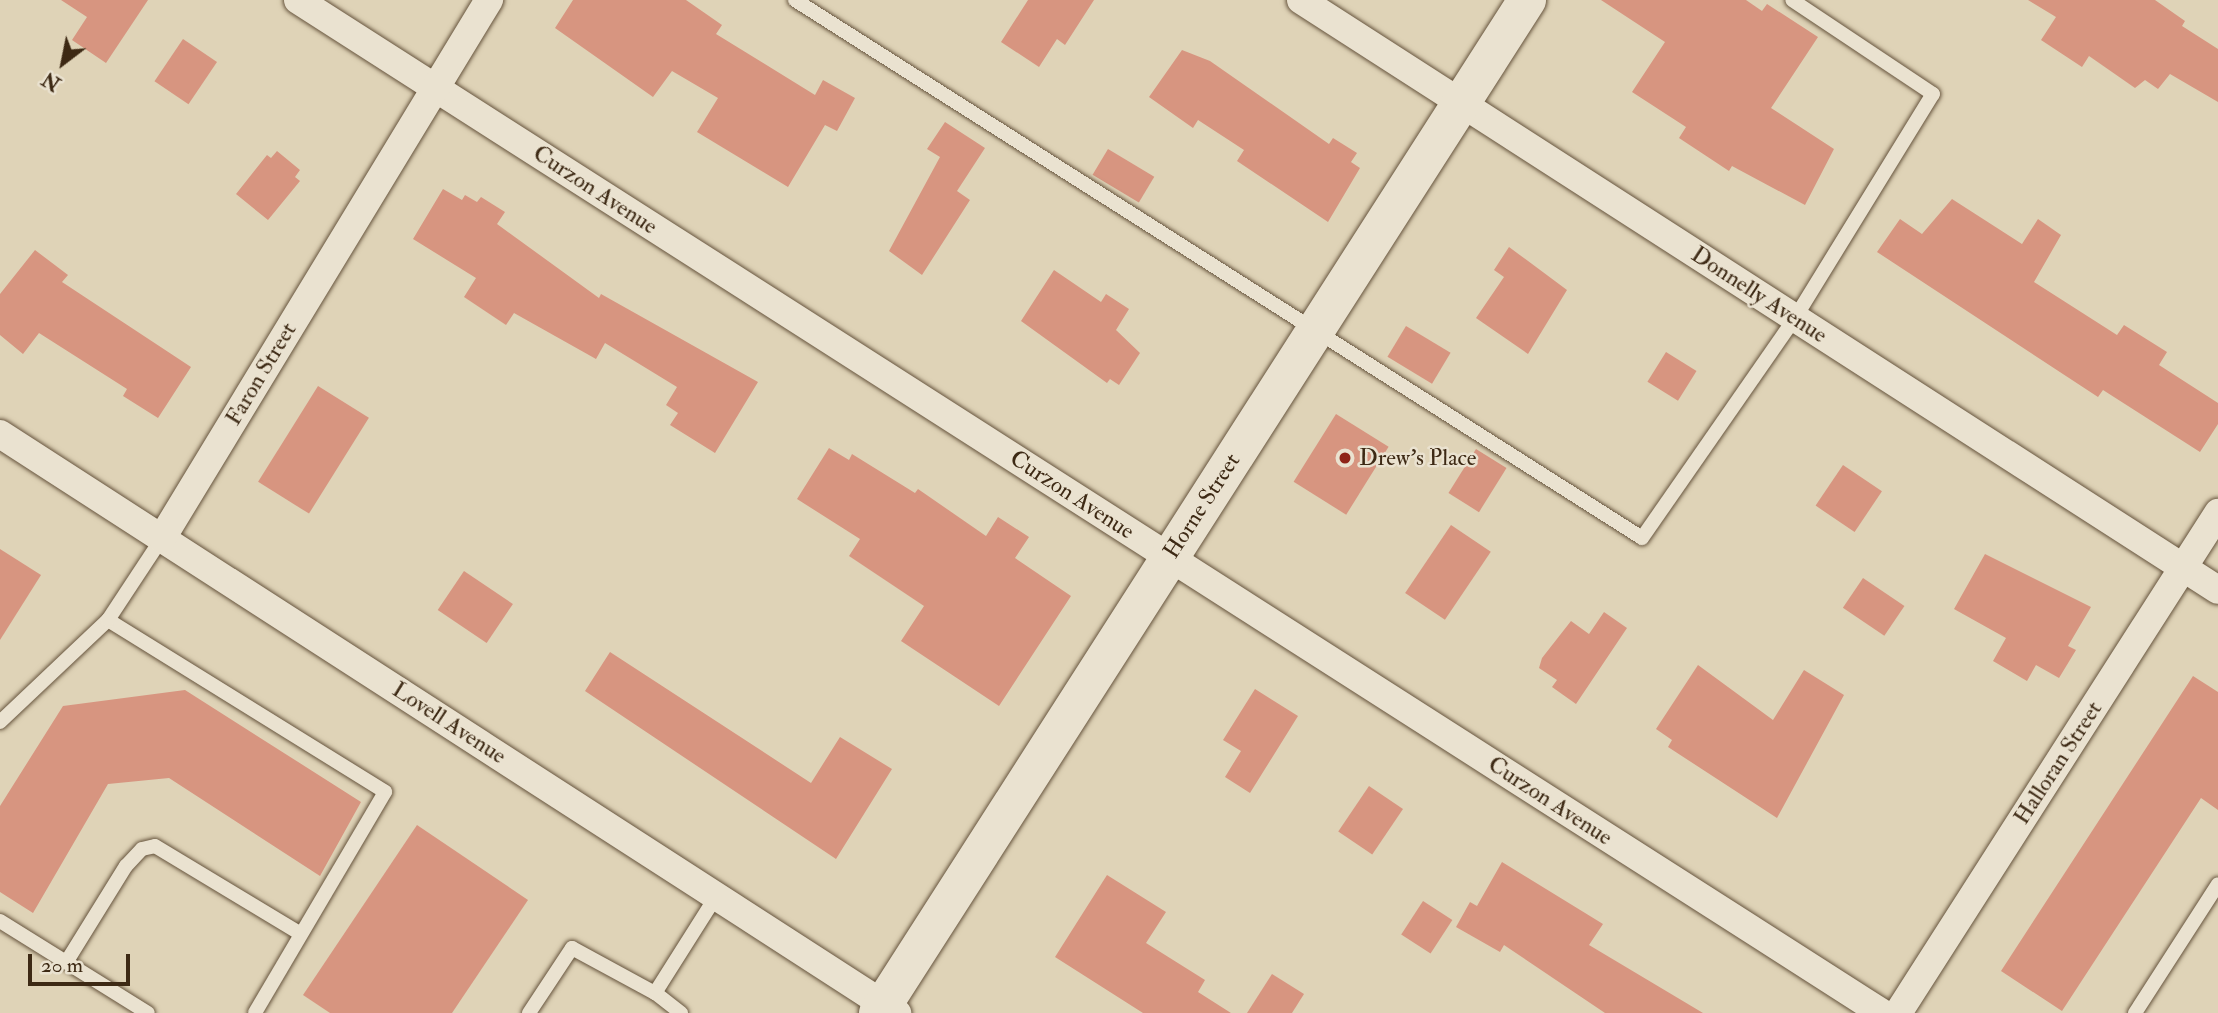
<!DOCTYPE html>
<html>
<head>
<meta charset="utf-8">
<style>
	body { margin:0 }
	#map { position:relative; width:2218px; height:1013px; overflow:hidden; background:#dfd3b7; font-family:"IM FELL Double Pica",serif }
	div>[style] { position:absolute }
	.building>* { inset:0; background:#d79580; transform-origin:0 0 }
	.roads { filter:drop-shadow(0 0 2px #66543d) drop-shadow(0 0 2px #66543d) }
	.lane>* { height:14px; margin:-7px; padding:0 7px; transform-origin:7px; border-radius:7px; background:#eae2d0 }
	.street>* { height:28px; margin:-14px; padding:0 14px; transform-origin:14px; border-radius:14px; background:#eae2d0 }
	.secondary>* { height:38px; margin:-19px; padding:0 19px; transform-origin:19px; border-radius:19px; background:#eae2d0 }
	.dots>* { width:19px; height:19px; translate:-50% -50%; box-sizing:border-box; border:4px solid #eae2d0; border-radius:50% }
	span { translate:-50% -50%; white-space:nowrap; text-align:center; line-height:1.15; -webkit-text-stroke:5px #eae2d0; paint-order:stroke }
	.street-label { font-size:23px; color:#3d2914 }
	.poi-label { font-size:23px; color:#3d2914 }
	.left { translate:0 -50%; text-align:left }
	.north { position:absolute; left:28px; top:28px; width:70px; height:70px; -webkit-text-stroke:5px #eae2d0; paint-order:stroke; rotate:212deg; font-size:19px; font-weight:700; line-height:28px; text-align:center; color:#3d2914 }
	.north::after { content:''; display:block; margin:auto; width:24px; height:32px; background:#3d2914; clip-path:polygon(50% 0,100% 100%,50% 72%,0 100%) }
	.scale { position:absolute; left:28px; top:954px; width:102px; height:32px; box-sizing:border-box; border:4px solid #3d2914; border-top:0; padding-left:9px; font-size:21px; line-height:24px; white-space:nowrap; color:#3d2914; -webkit-text-stroke:5px #eae2d0; paint-order:stroke }
</style>
</head>
<body>
<div id="map">
	<div class="building">
		<div style="clip-path:polygon(61px 0,148px 0,106px 63px,72px 40px,87px 17px)"></div>
		<div style="clip-path:polygon(573px 0,686px 0,722px 25px,716px 34px,815px 95px,823px 80px,855px 98px,837px 131px,825px 125px,788px 187px,697px 132px,718px 98px,672px 71px,653px 97px,555px 28px)"></div>
		<div style="clip-path:polygon(1028px 0,1094px 0,1065px 45px,1057px 39px,1039px 67px,1001px 42px)"></div>
		<div style="clip-path:polygon(1601px 0,1746px 0,1762px 11px,1767px 4px,1818px 37px,1771px 108px,1834px 149px,1805px 205px,1732px 166px,1729px 171px,1679px 138px,1686px 127px,1632px 92px,1665px 42px)"></div>
		<div style="clip-path:polygon(2028px 0,2155px 0,2185px 21px,2182px 26px,2218px 49px,2218px 102px,2170px 74px,2158px 89px,2145px 80px,2135px 88px,2089px 56px,2082px 67px,2041px 40px,2056px 17px)"></div>
		<div style="left:183px;top:39px;width:41px;height:51px;rotate:34deg"></div>
		<div style="clip-path:polygon(1182px 50px,1210px 61px,1329px 144px,1333px 138px,1357px 153px,1351px 162px,1360px 168px,1328px 222px,1237px 161px,1244px 150px,1198px 120px,1193px 128px,1149px 97px)"></div>
		<div style="clip-path:polygon(945px 122px,985px 148px,957px 191px,970px 200px,922px 275px,889px 251px,940px 157px,927px 149px)"></div>
		<div style="left:1108px;top:149px;width:54px;height:30px;rotate:31deg"></div>
		<div style="clip-path:polygon(277px 151px,300px 170px,295px 177px,300px 181px,268px 220px,236px 194px,267px 155px,271px 158px)"></div>
		<div style="clip-path:polygon(443px 189px,462px 200px,465px 195px,477px 202px,481px 197px,505px 212px,497px 224px,599px 298px,601px 294px,758px 382px,715px 453px,670px 425px,678px 413px,666px 405px,677px 387px,605px 343px,596px 359px,514px 313px,506px 325px,464px 297px,476px 278px,413px 239px)"></div>
		<div style="clip-path:polygon(1952px 199px,2022px 244px,2038px 219px,2061px 235px,2034px 282px,2117px 335px,2124px 325px,2167px 352px,2159px 365px,2218px 403px,2218px 424px,2200px 452px,2103px 390px,2098px 397px,1877px 252px,1900px 219px,1922px 234px)"></div>
		<div style="clip-path:polygon(1509px 247px,1567px 290px,1528px 354px,1476px 318px,1504px 277px,1494px 270px)"></div>
		<div style="clip-path:polygon(35px 250px,68px 275px,62px 282px,191px 367px,158px 418px,123px 396px,127px 389px,39px 333px,23px 354px,0 335px,0 294px)"></div>
		<div style="clip-path:polygon(1054px 270px,1101px 302px,1106px 294px,1129px 309px,1116px 330px,1140px 353px,1119px 385px,1110px 379px,1107px 383px,1021px 321px)"></div>
		<div style="left:1406px;top:326px;width:52px;height:36px;rotate:31deg"></div>
		<div style="left:1666px;top:352px;width:36px;height:35px;rotate:32deg"></div>
		<div style="left:318px;top:386px;width:60px;height:113px;rotate:32deg"></div>
		<div style="left:1336px;top:414px;width:62px;height:80px;rotate:32deg"></div>
		<div style="clip-path:polygon(829px 448px,849px 460px,852px 454px,915px 493px,918px 489px,986px 536px,998px 517px,1029px 537px,1015px 558px,1071px 596px,999px 706px,901px 641px,924px 606px,849px 556px,860px 539px,797px 499px)"></div>
		<div style="left:1476px;top:449px;width:36px;height:52px;rotate:32deg"></div>
		<div style="left:1843px;top:465px;width:47px;height:49px;rotate:34deg"></div>
		<div style="left:1451px;top:525px;width:48px;height:82px;rotate:34deg"></div>
		<div style="clip-path:polygon(0 549px,41px 575px,0 640px)"></div>
		<div style="clip-path:polygon(1985px 554px,2091px 607px,2068px 646px,2076px 650px,2059px 678px,2036px 665px,2027px 681px,1993px 661px,2006px 638px,1954px 609px)"></div>
		<div style="left:464px;top:571px;width:59px;height:47px;rotate:34deg"></div>
		<div style="left:1863px;top:578px;width:50px;height:36px;rotate:34deg"></div>
		<div style="clip-path:polygon(1604px 612px,1627px 628px,1576px 704px,1552px 687px,1557px 680px,1539px 668px,1542px 658px,1571px 621px,1589px 634px)"></div>
		<div style="clip-path:polygon(610px 652px,811px 783px,840px 737px,892px 769px,836px 859px,585px 691px)"></div>
		<div style="clip-path:polygon(1698px 665px,1773px 720px,1804px 670px,1844px 695px,1777px 818px,1668px 747px,1672px 740px,1656px 729px)"></div>
		<div style="clip-path:polygon(2193px 676px,2218px 692px,2218px 810px,2201px 798px,2062px 1011px,2001px 971px)"></div>
		<div style="clip-path:polygon(1255px 689px,1298px 716px,1250px 793px,1225px 777px,1241px 751px,1223px 740px)"></div>
		<div style="clip-path:polygon(185px 690px,361px 802px,320px 876px,169px 778px,108px 784px,33px 913px,0 892px,0 806px,63px 706px)"></div>
		<div style="left:1369px;top:786px;width:41px;height:55px;rotate:34deg"></div>
		<div style="clip-path:polygon(417px 825px,528px 900px,452px 1013px,330px 1013px,303px 995px)"></div>
		<div style="clip-path:polygon(1502px 862px,1603px 924px,1589px 945px,1703px 1013px,1605px 1013px,1504px 945px,1500px 952px,1456px 927px,1470px 902px,1477px 906px)"></div>
		<div style="clip-path:polygon(1107px 875px,1166px 912px,1146px 943px,1205px 980px,1198px 992px,1231px 1013px,1143px 1013px,1055px 957px)"></div>
		<div style="left:1423px;top:901px;width:35px;height:40px;rotate:33deg"></div>
		<div style="clip-path:polygon(1272px 974px,1304px 994px,1292px 1013px,1247px 1013px)"></div>
	</div>
	<div class="roads">
		<div class="lane">
			<div style="left:795px;top:0;width:1003px;rotate:32.42deg"></div>
			<div style="left:1642px;top:538px;width:268px;rotate:-55.2deg"></div>
			<div style="left:1795px;top:318px;width:263px;rotate:-58.4deg"></div>
			<div style="left:1933px;top:94px;width:169px;rotate:-146.3deg"></div>
			<div style="left:108px;top:620px;width:326px;rotate:31.8deg"></div>
			<div style="left:385px;top:792px;width:256px;rotate:120.5deg"></div>
			<div style="left:0;top:722px;width:149px;rotate:-43.4deg"></div>
			<div style="left:108px;top:620px;width:98px;rotate:-56.6deg"></div>
			<div style="left:0;top:921px;width:174px;rotate:31.9deg"></div>
			<div style="left:67px;top:961px;width:112px;rotate:-58.2deg"></div>
			<div style="left:126px;top:866px;width:23px;rotate:-47deg"></div>
			<div style="left:142px;top:849px;width:13px;rotate:-13deg"></div>
			<div style="left:155px;top:846px;width:170px;rotate:31.1deg"></div>
			<div style="left:529px;top:1013px;width:78px;rotate:-56.5deg"></div>
			<div style="left:572px;top:948px;width:94px;rotate:28.5deg"></div>
			<div style="left:681px;top:1013px;width:33px;rotate:-142deg"></div>
			<div style="left:655px;top:993px;width:116px;rotate:-57.7deg"></div>
			<div style="left:2135px;top:1013px;width:153px;rotate:-57.2deg"></div>
		</div>
		<div class="street">
			<div style="left:298px;top:0;width:1880px;rotate:32.6deg"></div>
			<div style="left:1301px;top:0;width:1090px;rotate:32.76deg"></div>
			<div style="left:0;top:434px;width:1068px;rotate:32.84deg"></div>
			<div style="left:162px;top:538px;width:630px;rotate:-58.71deg"></div>
			<div style="left:1898px;top:1013px;width:594px;rotate:-57.38deg"></div>
		</div>
		<div class="secondary">
			<div style="left:878px;top:1013px;width:1203px;rotate:-57.35deg"></div>
		</div>
	</div>
	<div class="dots">
		<div style="left:1345px;top:458px;background:#8f2418"></div>
	</div>
	<div class="street-label">
		<span style="left:595px;top:190px;rotate:33deg">Curzon Avenue</span>
		<span style="left:1759px;top:295px;rotate:33deg">Donnelly Avenue</span>
		<span style="left:261px;top:374px;rotate:-59deg">Faron Street</span>
		<span style="left:1072px;top:495px;rotate:33deg">Curzon Avenue</span>
		<span style="left:1202px;top:506px;rotate:-57deg">Horne Street</span>
		<span style="left:449px;top:723px;rotate:33deg">Lovell Avenue</span>
		<span style="left:2058px;top:763px;rotate:-57deg">Halloran Street</span>
		<span style="left:1550px;top:801px;rotate:33deg">Curzon Avenue</span>
	</div>
	<div class="poi-label">
		<span class="left" style="left:1359px;top:458px">Drew's Place</span>
	</div>
	<div class="north">N</div>
	<div class="scale">20 m</div>
</div>
</body>
</html>
